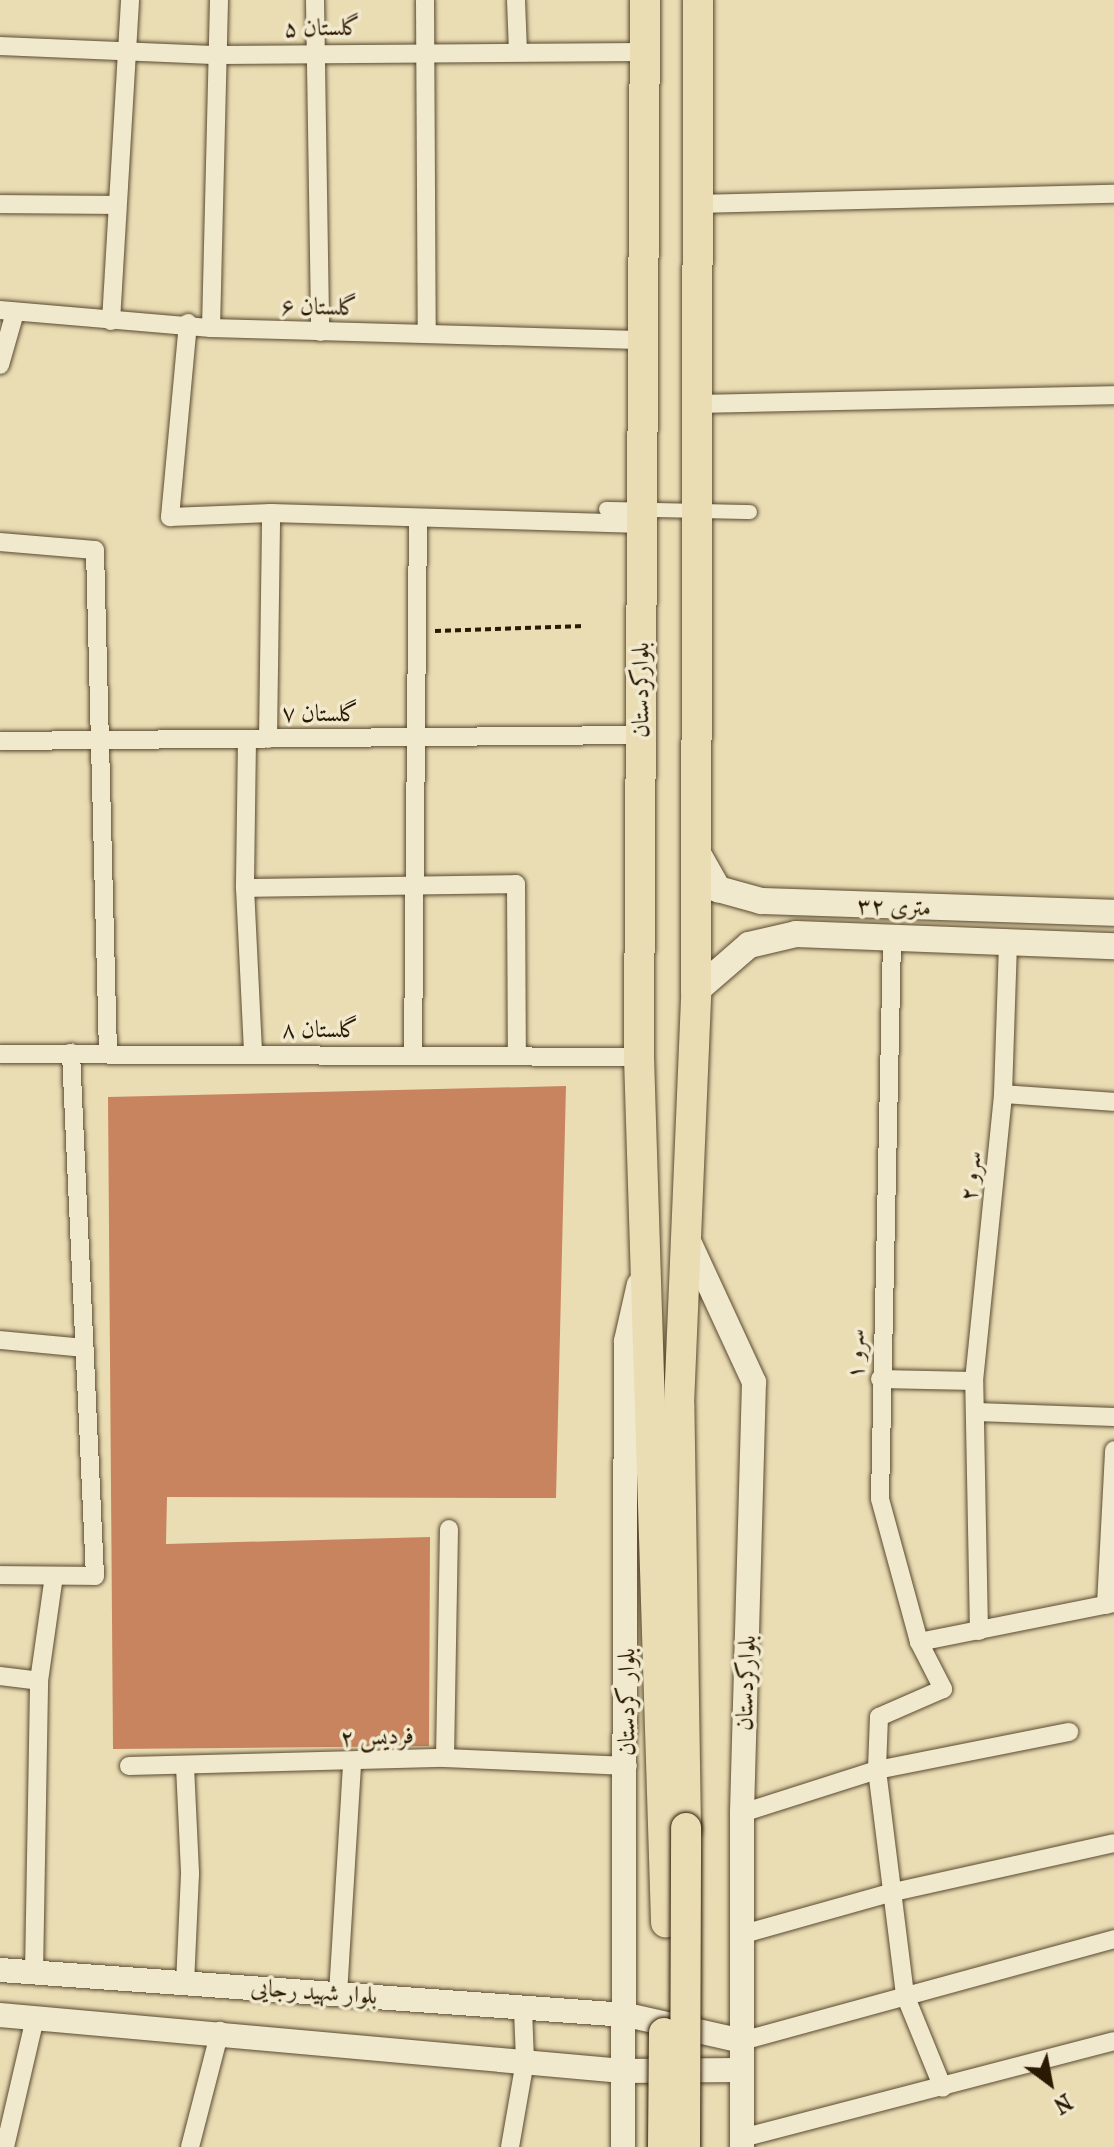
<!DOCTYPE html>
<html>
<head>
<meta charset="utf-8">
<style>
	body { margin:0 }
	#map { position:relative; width:1114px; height:2147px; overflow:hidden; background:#eaddb4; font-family:"IM FELL French Canon",Amiri,serif }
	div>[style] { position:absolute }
	.building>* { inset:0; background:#c7845e }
	.path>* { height:4px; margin-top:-2px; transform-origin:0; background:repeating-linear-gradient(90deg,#2a1903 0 6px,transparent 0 10px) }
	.roads { filter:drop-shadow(0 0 2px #5a4a2f) drop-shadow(0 0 2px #5a4a2f) }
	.pedestrian>* { height:14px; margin:-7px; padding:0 7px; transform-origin:7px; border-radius:7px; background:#f1e9ce }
	.minor>* { height:18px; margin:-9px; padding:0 9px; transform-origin:9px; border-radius:9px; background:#f1e9ce }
	.tertiary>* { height:24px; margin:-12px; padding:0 12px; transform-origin:12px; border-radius:12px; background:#f1e9ce }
	.secondary>* { height:26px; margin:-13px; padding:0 13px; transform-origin:13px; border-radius:13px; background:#f1e9ce }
	.primary>* { height:30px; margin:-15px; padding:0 15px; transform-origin:15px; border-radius:15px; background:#eaddb4 }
	.bridges { filter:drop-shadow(0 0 2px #2a1903) drop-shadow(0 0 2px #2a1903) }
	.primary-bridge>* { height:30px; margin:-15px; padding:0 15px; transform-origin:15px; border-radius:15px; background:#eaddb4 }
	span { translate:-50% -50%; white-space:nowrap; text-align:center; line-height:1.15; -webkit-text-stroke:7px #f1e9ce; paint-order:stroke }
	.street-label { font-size:24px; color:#2a1903 }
	.north { position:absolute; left:1010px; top:2043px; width:80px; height:80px; -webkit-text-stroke:6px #f1e9ce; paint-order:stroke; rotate:148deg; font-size:22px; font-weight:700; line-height:32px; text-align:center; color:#2a1903 }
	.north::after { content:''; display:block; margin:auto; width:28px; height:36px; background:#2a1903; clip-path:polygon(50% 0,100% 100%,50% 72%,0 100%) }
</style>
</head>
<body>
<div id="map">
	<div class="building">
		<div style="clip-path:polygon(566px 1086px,556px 1498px,167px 1497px,166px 1544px,430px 1537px,429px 1746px,113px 1749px,108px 1097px)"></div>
	</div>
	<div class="path">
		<div style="left:435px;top:631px;width:150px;rotate:-1.9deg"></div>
	</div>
	<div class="roads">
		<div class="pedestrian">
			<div style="left:606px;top:509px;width:144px;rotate:1.2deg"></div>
		</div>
		<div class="minor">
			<div style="left:315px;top:0;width:332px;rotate:89.1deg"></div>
			<div style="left:425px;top:0;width:330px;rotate:89.7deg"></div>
			<div style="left:516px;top:0;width:51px;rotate:87.8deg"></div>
			<div style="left:0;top:46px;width:219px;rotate:2.4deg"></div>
			<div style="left:219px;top:55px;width:425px;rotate:-0.4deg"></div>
			<div style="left:0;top:204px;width:115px;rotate:0.5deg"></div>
			<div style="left:695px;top:204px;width:419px;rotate:-1.4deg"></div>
			<div style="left:0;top:310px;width:212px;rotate:4.9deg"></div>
			<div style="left:211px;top:328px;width:427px;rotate:1.6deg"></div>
			<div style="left:111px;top:321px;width:322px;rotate:-86.6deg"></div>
			<div style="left:188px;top:323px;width:195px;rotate:95.3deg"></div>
			<div style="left:170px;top:517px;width:101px;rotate:-2.3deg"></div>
			<div style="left:271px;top:513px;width:371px;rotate:1.7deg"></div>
			<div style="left:211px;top:328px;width:328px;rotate:-88.6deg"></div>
			<div style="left:0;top:365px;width:51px;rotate:-74.1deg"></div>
			<div style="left:694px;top:404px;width:420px;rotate:-1.2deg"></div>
			<div style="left:0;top:542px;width:95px;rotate:4.8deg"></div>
			<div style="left:95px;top:550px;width:502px;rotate:88.52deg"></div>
			<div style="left:247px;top:739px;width:149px;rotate:90.8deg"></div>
			<div style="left:245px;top:888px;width:166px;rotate:87.2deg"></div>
			<div style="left:268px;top:739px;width:226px;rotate:-89.2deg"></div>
			<div style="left:0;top:741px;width:641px;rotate:-0.54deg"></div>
			<div style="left:245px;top:888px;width:271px;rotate:-0.8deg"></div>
			<div style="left:516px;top:884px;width:169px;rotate:89.7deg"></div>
			<div style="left:892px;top:939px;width:560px;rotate:91.23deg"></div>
			<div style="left:880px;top:1499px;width:148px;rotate:74.7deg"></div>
			<div style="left:919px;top:1642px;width:53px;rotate:62.9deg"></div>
			<div style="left:943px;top:1689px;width:70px;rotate:156.4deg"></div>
			<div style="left:879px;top:1717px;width:53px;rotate:92.2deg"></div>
			<div style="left:877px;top:1770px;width:227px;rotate:82.9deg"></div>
			<div style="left:905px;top:1995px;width:100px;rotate:67.8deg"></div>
			<div style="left:0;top:1054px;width:639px;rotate:0.27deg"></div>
			<div style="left:413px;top:1054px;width:536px;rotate:-89.47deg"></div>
			<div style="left:1003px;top:1094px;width:111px;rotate:4.1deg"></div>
			<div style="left:0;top:1340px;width:84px;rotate:5.4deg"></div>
			<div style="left:880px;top:1379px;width:94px;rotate:1.2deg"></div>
			<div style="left:977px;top:1412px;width:137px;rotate:2.1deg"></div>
			<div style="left:0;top:1575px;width:95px;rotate:0.6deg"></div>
			<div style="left:95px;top:1576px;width:524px;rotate:-92.63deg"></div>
			<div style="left:1106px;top:1605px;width:155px;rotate:-87deg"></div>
			<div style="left:979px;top:1631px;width:250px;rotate:-91.1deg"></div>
			<div style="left:974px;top:1381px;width:288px;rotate:-84.2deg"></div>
			<div style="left:1003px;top:1094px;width:149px;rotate:-88.1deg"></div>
			<div style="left:919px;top:1642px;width:199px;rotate:-11.3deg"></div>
			<div style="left:0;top:1676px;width:39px;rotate:7deg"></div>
			<div style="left:445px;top:1758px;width:229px;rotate:-89deg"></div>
			<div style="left:129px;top:1766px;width:316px;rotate:-1.5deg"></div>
			<div style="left:445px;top:1758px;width:183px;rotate:2.5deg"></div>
			<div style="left:185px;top:1766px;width:108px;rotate:87.3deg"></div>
			<div style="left:190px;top:1874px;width:109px;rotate:92.6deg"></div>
			<div style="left:742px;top:1813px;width:142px;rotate:-17.7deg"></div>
			<div style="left:877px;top:1770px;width:196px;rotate:-11.2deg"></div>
			<div style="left:740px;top:1935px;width:155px;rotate:-15.7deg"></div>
			<div style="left:889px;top:1893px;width:230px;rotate:-12.5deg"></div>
			<div style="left:34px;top:1974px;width:293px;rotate:-89deg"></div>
			<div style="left:39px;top:1681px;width:106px;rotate:-81.9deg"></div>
			<div style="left:338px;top:1994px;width:232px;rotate:-86.5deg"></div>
			<div style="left:742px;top:2041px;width:386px;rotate:-15.3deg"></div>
			<div style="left:742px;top:2138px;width:384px;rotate:-14.6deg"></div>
			<div style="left:5px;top:2147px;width:132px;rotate:-76.9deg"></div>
			<div style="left:190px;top:2147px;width:120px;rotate:-75.5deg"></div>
			<div style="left:510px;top:2147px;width:87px;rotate:-80.1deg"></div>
			<div style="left:525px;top:2061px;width:53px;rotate:-92.2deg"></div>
		</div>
		<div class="tertiary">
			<div style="left:687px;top:1237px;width:160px;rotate:65.2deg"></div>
			<div style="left:754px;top:1382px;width:431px;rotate:91.6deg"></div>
			<div style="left:742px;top:1813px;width:334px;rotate:90deg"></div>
			<div style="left:0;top:1970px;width:629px;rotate:4.11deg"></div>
			<div style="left:627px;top:2015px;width:118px;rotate:12.7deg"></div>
			<div style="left:0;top:2015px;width:625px;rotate:5.14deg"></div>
			<div style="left:622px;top:2071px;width:119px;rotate:-0.5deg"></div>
			<div style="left:623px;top:2147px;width:806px;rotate:-89.79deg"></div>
			<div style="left:626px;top:1341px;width:58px;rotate:-77.2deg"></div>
		</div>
		<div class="secondary">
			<div style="left:697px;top:852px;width:43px;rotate:60.4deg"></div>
			<div style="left:718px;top:889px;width:45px;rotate:15.6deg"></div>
			<div style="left:761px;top:901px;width:353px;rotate:1.9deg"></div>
			<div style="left:696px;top:991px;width:70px;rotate:-41deg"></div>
			<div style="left:749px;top:945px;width:48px;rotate:-13.2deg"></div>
			<div style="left:796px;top:934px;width:318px;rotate:2.2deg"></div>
		</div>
		<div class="primary">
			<div style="left:645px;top:0;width:1057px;rotate:90.33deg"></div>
			<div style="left:639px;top:1057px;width:866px;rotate:88.21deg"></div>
			<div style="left:686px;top:1828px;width:423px;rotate:-90.9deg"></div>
			<div style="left:679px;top:1405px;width:414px;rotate:-87.6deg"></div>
			<div style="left:696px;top:991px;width:991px;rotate:-89.88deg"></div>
		</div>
	</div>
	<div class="bridges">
		<div class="primary-bridge">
			<div style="left:663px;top:2147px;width:114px;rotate:-89.5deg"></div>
			<div style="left:685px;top:2147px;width:319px;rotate:-89.8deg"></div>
		</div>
	</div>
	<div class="street-label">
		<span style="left:322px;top:28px;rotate:-1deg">گلستان ۵</span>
		<span style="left:319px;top:307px;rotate:1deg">گلستان ۶</span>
		<span style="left:641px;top:690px;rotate:-90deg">بلوارکردستان</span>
		<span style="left:320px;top:714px">گلستان ۷</span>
		<span style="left:894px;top:907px;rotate:2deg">۳۲ متری</span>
		<span style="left:320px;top:1030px">گلستان ۸</span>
		<span style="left:971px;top:1176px;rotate:-84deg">سرو ۲</span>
		<span style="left:856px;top:1354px;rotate:-89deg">سرو ۱</span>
		<span style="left:746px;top:1683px;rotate:-88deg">بلوارکردستان</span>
		<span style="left:627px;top:1702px;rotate:-90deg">بلوار کردستان</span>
		<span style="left:377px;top:1737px;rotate:-2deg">فردیس ۲</span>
		<span style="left:314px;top:1992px;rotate:4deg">بلوار شهید رجایی</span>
	</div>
	<div class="north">N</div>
</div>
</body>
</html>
